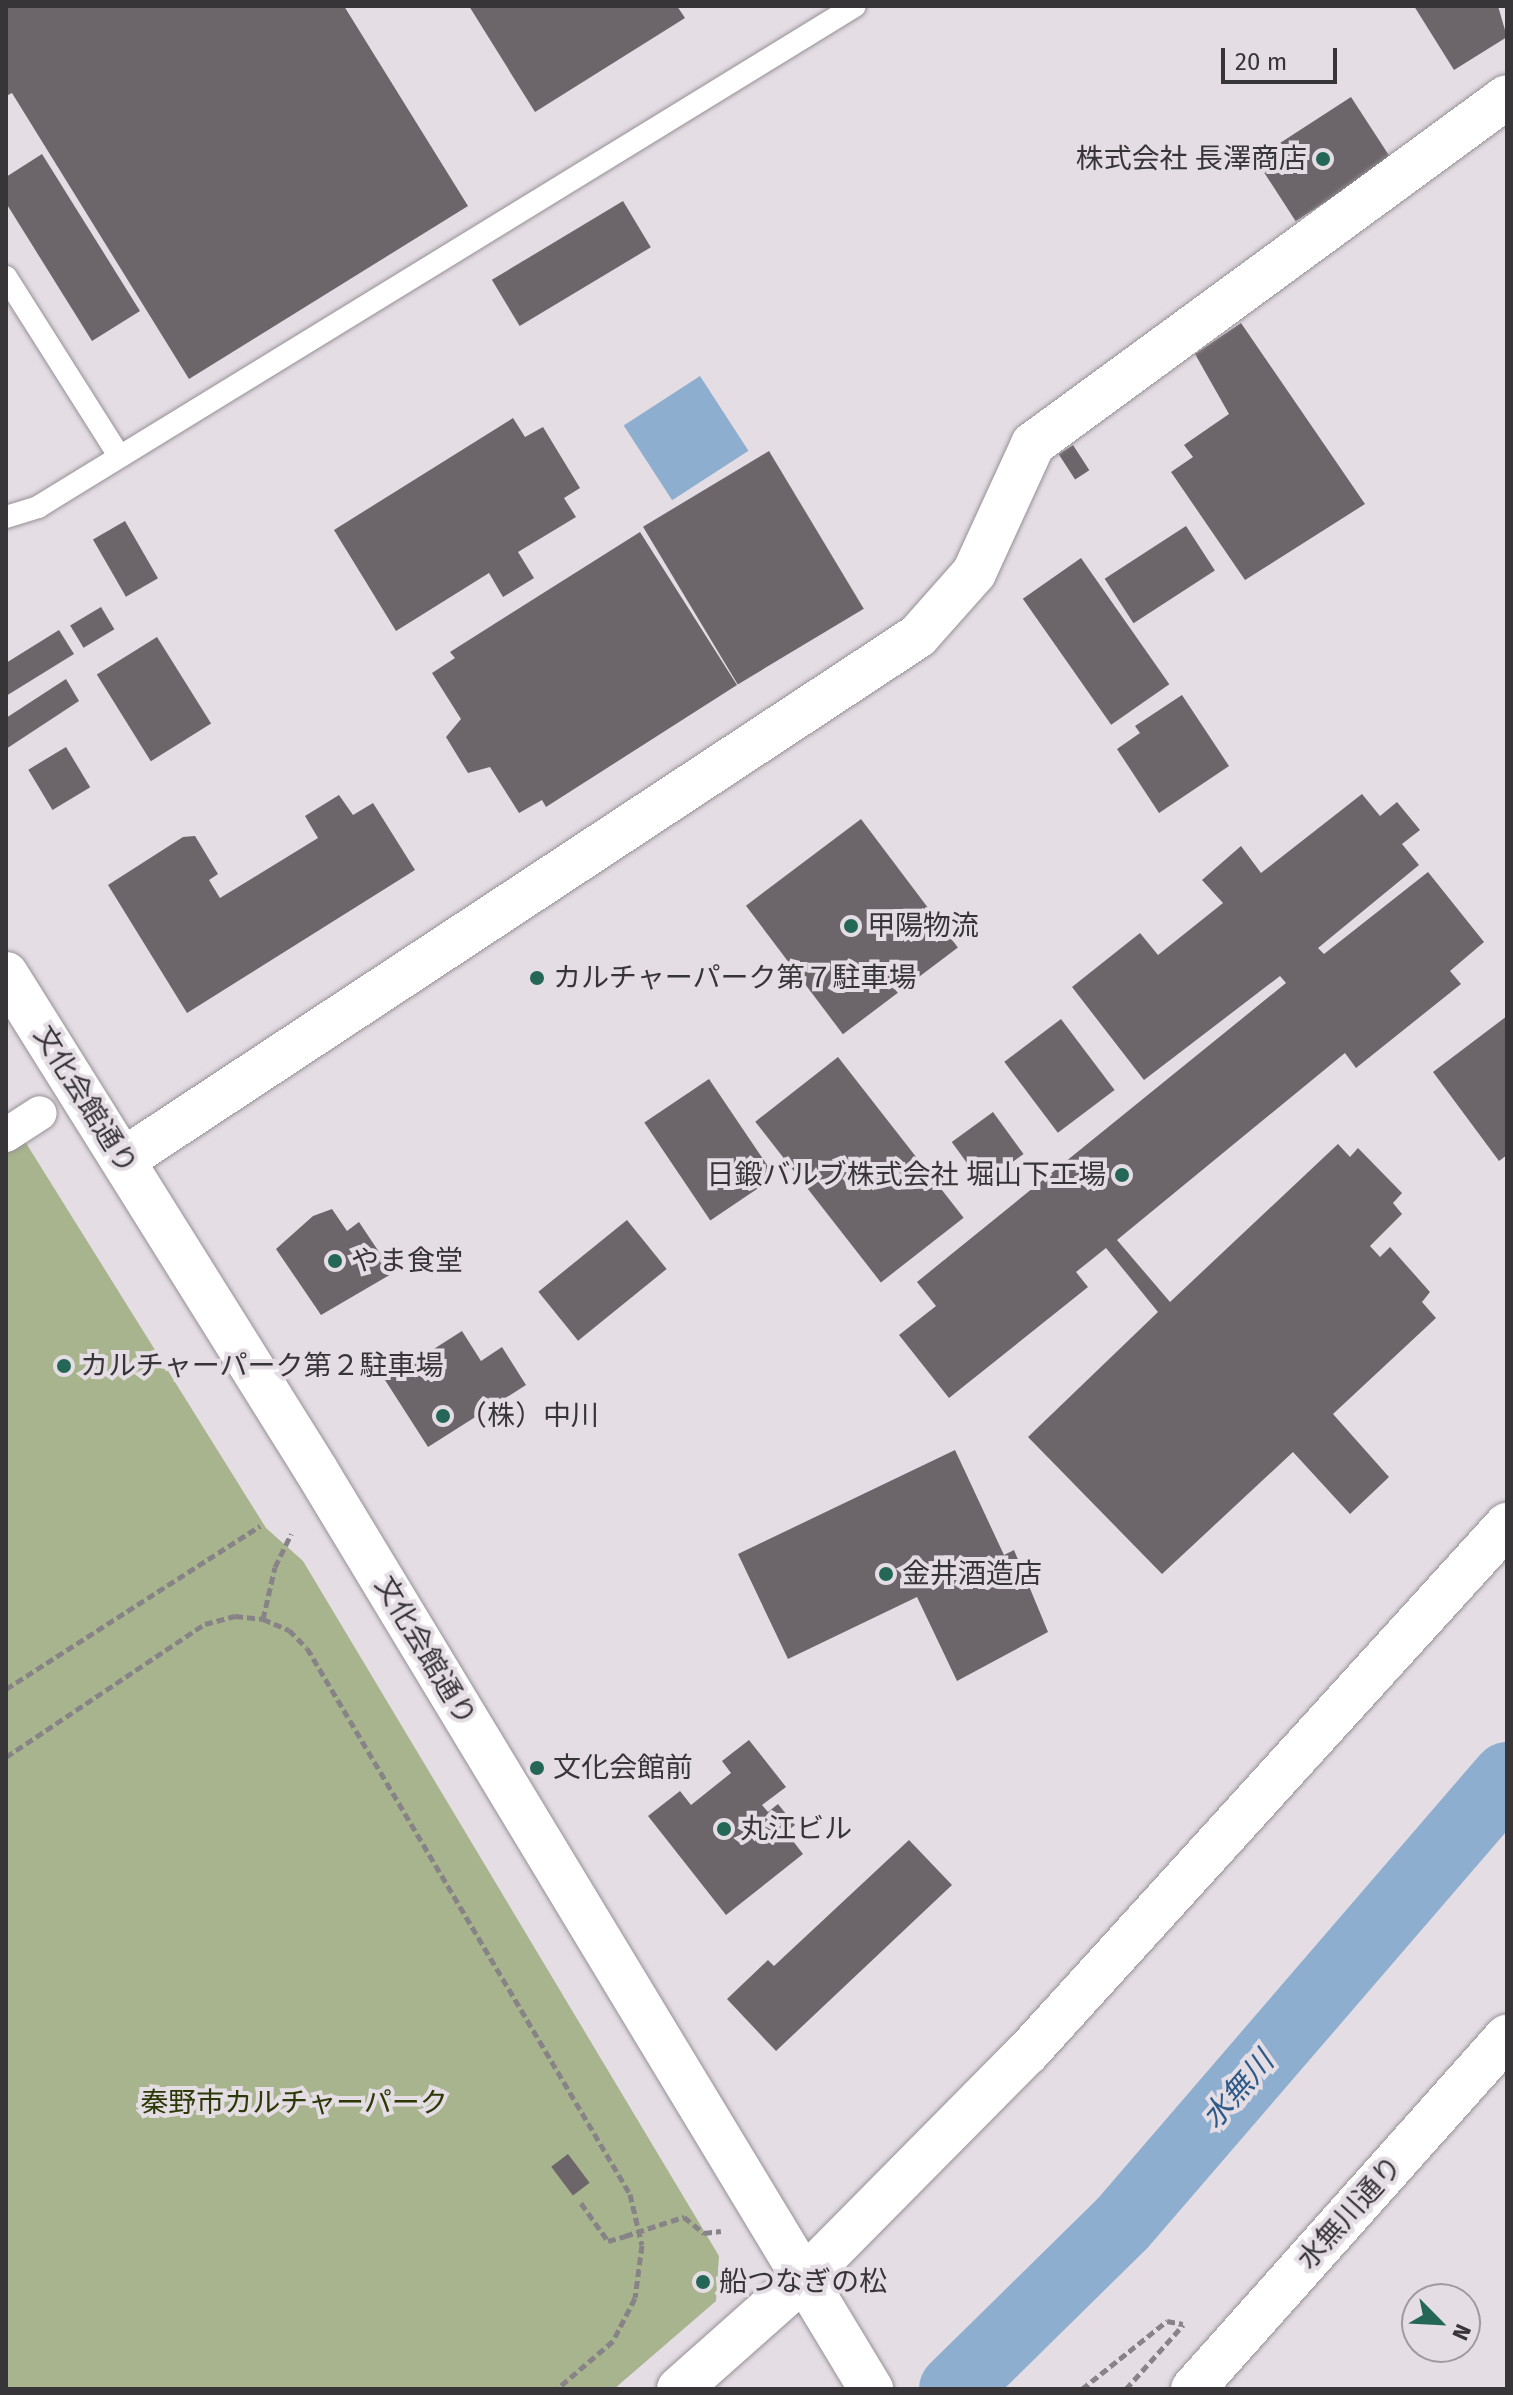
<!DOCTYPE html>
<html>
<head>
<meta charset="utf-8">
<style>
	body { margin:0 }
	#map { position:relative; width:1513px; height:2395px; overflow:hidden; background:#e4dde4; font-family:"Fira Sans","Noto Sans JP",sans-serif }
	div>[style] { position:absolute }
	.green>* { inset:0; background:#a7b48d }
	.water>* { inset:0; background:#8eaecf; transform-origin:0 0 }
	.river>* { height:70px; margin:-35px; padding:0 35px; transform-origin:35px; border-radius:35px; background:#8eaecf }
	.building>* { inset:0; background:#6c666b; transform-origin:0 0 }
	.path>* { height:5px; margin-top:-2.5px; transform-origin:0; background:repeating-linear-gradient(90deg,#878387 0 8px,transparent 0 12px) }
	.roads { filter:drop-shadow(0 0 2px #969095) drop-shadow(0 0 2px #969095) }
	.service>* { height:22px; margin:-11px; padding:0 11px; transform-origin:11px; border-radius:11px; background:#fff }
	.pedestrian>* { height:34px; margin:-17px; padding:0 17px; transform-origin:17px; border-radius:17px; background:#fff }
	.tertiary>* { height:44px; margin:-22px; padding:0 22px; transform-origin:22px; border-radius:22px; background:#fff }
	.path-bridge>* { height:5px; margin-top:-2.5px; transform-origin:0; background:repeating-linear-gradient(90deg,#878387 0 8px,transparent 0 12px) }
	.dots>* { width:22px; height:22px; translate:-50% -50%; box-sizing:border-box; border:4px solid #e4dde4; border-radius:50% }
	span { translate:-50% -50%; white-space:nowrap; text-align:center; line-height:1.15; -webkit-text-stroke:8px #e4dde4; paint-order:stroke }
	.poi-label { font-size:28px; color:#373537 }
	.right { translate:-100% -50%; text-align:right }
	.left { translate:0 -50%; text-align:left }
	.street-label { font-size:28px; color:#373537 }
	.park-label { font-size:28px; color:#2c3806 }
	.water-label { font-size:30px; color:#2d5a88; font-style:italic }
	.frame { position:absolute; inset:0; border:8px solid #373537; pointer-events:none }
	.north { position:absolute; left:1401px; top:2283px; width:80px; height:80px; box-sizing:border-box; background:#e4dde4; border:2px solid #9f9a9f; border-radius:50%; rotate:114deg; font-size:22px; font-weight:700; line-height:32px; text-align:center; color:#373537 }
	.north::after { content:''; display:block; margin:auto; width:28px; height:36px; background:#256756; clip-path:polygon(50% 0,100% 100%,50% 72%,0 100%) }
	.scale { position:absolute; left:1221px; top:48px; width:116px; height:36px; box-sizing:border-box; border:4px solid #373537; border-top:0; padding-left:10px; font-size:24px; line-height:28px; white-space:nowrap; color:#373537; -webkit-text-stroke:6px #e4dde4; paint-order:stroke }
</style>
</head>
<body>
<div id="map">
	<div class="green">
		<div style="clip-path:polygon(6px 1111px,266px 1528px,303px 1561px,719px 2256px,716px 2301px,614px 2389px,6px 2389px)"></div>
	</div>
	<div class="water">
		<div style="left:700px;top:376px;width:89px;height:91px;rotate:57deg"></div>
	</div>
	<div class="river">
		<div style="left:954px;top:2389px;width:235px;rotate:-44.5deg"></div>
		<div style="left:1122px;top:2224px;width:590px;rotate:-49.26deg"></div>
	</div>
	<div class="building">
		<div style="clip-path:polygon(6px 6px,344px 6px,468px 206px,189px 379px,12px 93px,6px 96px)"></div>
		<div style="clip-path:polygon(469px 6px,677px 6px,685px 18px,535px 112px)"></div>
		<div style="clip-path:polygon(1414px 6px,1498px 6px,1507px 37px,1454px 70px)"></div>
		<div style="left:1351px;top:97px;width:74px;height:114px;rotate:57deg"></div>
		<div style="clip-path:polygon(42px 154px,140px 311px,92px 341px,6px 203px,6px 177px)"></div>
		<div style="left:623px;top:201px;width:54px;height:153px;rotate:59deg"></div>
		<div style="clip-path:polygon(1241px 323px,1365px 504px,1245px 580px,1171px 472px,1193px 457px,1184px 445px,1229px 414px,1195px 354px)"></div>
		<div style="clip-path:polygon(513px 418px,525px 437px,543px 427px,580px 488px,564px 498px,576px 517px,518px 552px,534px 578px,503px 597px,489px 573px,396px 631px,334px 530px)"></div>
		<div style="left:1073px;top:445px;width:30px;height:17px;rotate:57deg"></div>
		<div style="left:769px;top:451px;width:184px;height:147px;rotate:59deg"></div>
		<div style="left:125px;top:521px;width:66px;height:37px;rotate:60deg"></div>
		<div style="left:1186px;top:526px;width:53px;height:97px;rotate:57deg"></div>
		<div style="clip-path:polygon(640px 532px,737px 685px,546px 807px,542px 800px,519px 813px,490px 767px,468px 773px,446px 737px,461px 719px,432px 673px,455px 658px,450px 652px)"></div>
		<div style="left:1081px;top:558px;width:154px;height:71px;rotate:55deg"></div>
		<div style="left:101px;top:607px;width:26px;height:36px;rotate:59deg"></div>
		<div style="clip-path:polygon(59px 630px,74px 654px,6px 696px,6px 663px)"></div>
		<div style="left:157px;top:637px;width:102px;height:71px;rotate:58deg"></div>
		<div style="clip-path:polygon(66px 679px,79px 701px,6px 749px,6px 718px)"></div>
		<div style="clip-path:polygon(1182px 695px,1229px 766px,1159px 813px,1117px 749px,1140px 733px,1135px 726px)"></div>
		<div style="left:66px;top:747px;width:47px;height:44px;rotate:59deg"></div>
		<div style="clip-path:polygon(1362px 794px,1380px 816px,1397px 802px,1420px 830px,1402px 844px,1419px 865px,1318px 948px,1324px 954px,1428px 872px,1484px 942px,1450px 971px,1461px 984px,1356px 1068px,1345px 1053px,1117px 1240px,1170px 1302px,1338px 1144px,1350px 1157px,1358px 1148px,1402px 1193px,1393px 1203px,1402px 1214px,1370px 1246px,1380px 1257px,1390px 1247px,1430px 1292px,1422px 1302px,1436px 1318px,1333px 1414px,1389px 1477px,1350px 1514px,1293px 1452px,1162px 1574px,1028px 1437px,1158px 1312px,1106px 1248px,1076px 1272px,1088px 1287px,949px 1398px,899px 1335px,936px 1306px,917px 1282px,1286px 983px,1280px 976px,1144px 1080px,1072px 987px,1140px 933px,1158px 955px,1223px 903px,1202px 880px,1241px 846px,1261px 873px)"></div>
		<div style="clip-path:polygon(339px 795px,353px 815px,373px 803px,415px 870px,187px 1013px,108px 885px,183px 837px,195px 836px,218px 874px,209px 880px,220px 898px,318px 838px,305px 816px)"></div>
		<div style="left:861px;top:819px;width:161px;height:144px;rotate:53deg"></div>
		<div style="clip-path:polygon(1507px 1016px,1507px 1155px,1499px 1161px,1433px 1072px)"></div>
		<div style="left:1061px;top:1019px;width:89px;height:71px;rotate:53deg"></div>
		<div style="left:838px;top:1057px;width:204px;height:105px;rotate:52deg"></div>
		<div style="left:709px;top:1079px;width:118px;height:78px;rotate:56deg"></div>
		<div style="left:993px;top:1112px;width:52px;height:51px;rotate:54deg"></div>
		<div style="clip-path:polygon(332px 1209px,347px 1231px,359px 1222px,393px 1273px,321px 1315px,276px 1249px,313px 1216px)"></div>
		<div style="left:627px;top:1220px;width:63px;height:114px;rotate:51deg"></div>
		<div style="clip-path:polygon(462px 1331px,481px 1361px,502px 1347px,526px 1385px,428px 1447px,385px 1380px)"></div>
		<div style="clip-path:polygon(955px 1450px,1004px 1555px,1014px 1550px,1048px 1632px,957px 1681px,917px 1597px,788px 1659px,738px 1554px)"></div>
		<div style="clip-path:polygon(749px 1740px,786px 1787px,762px 1805px,768px 1812px,778px 1804px,795px 1825px,786px 1832px,803px 1854px,726px 1915px,648px 1816px,680px 1791px,691px 1805px,731px 1773px,722px 1761px)"></div>
		<div style="clip-path:polygon(909px 1840px,952px 1885px,776px 2051px,727px 1999px,768px 1960px,774px 1966px)"></div>
		<div style="left:568px;top:2154px;width:36px;height:21px;rotate:53deg"></div>
	</div>
	<div class="path">
		<div style="left:263px;top:1619px;width:53px;rotate:-77deg"></div>
		<div style="left:275px;top:1567px;width:37px;rotate:-64deg"></div>
		<div style="left:6px;top:1689px;width:302px;rotate:-32.7deg"></div>
		<div style="left:6px;top:1757px;width:239px;rotate:-33.8deg"></div>
		<div style="left:205px;top:1624px;width:31px;rotate:-15deg"></div>
		<div style="left:235px;top:1616px;width:28px;rotate:6deg"></div>
		<div style="left:263px;top:1619px;width:28px;rotate:23deg"></div>
		<div style="left:289px;top:1630px;width:25px;rotate:45deg"></div>
		<div style="left:307px;top:1648px;width:634px;rotate:59.39deg"></div>
		<div style="left:630px;top:2194px;width:52px;rotate:76.8deg"></div>
		<div style="left:642px;top:2245px;width:53px;rotate:97.5deg"></div>
		<div style="left:635px;top:2298px;width:48px;rotate:117.1deg"></div>
		<div style="left:613px;top:2341px;width:74px;rotate:139.4deg"></div>
		<div style="left:581px;top:2203px;width:47px;rotate:54.6deg"></div>
		<div style="left:608px;top:2241px;width:18px;rotate:-16deg"></div>
		<div style="left:671px;top:2221px;width:14px;rotate:-17deg"></div>
		<div style="left:684px;top:2217px;width:26px;rotate:39deg"></div>
		<div style="left:704px;top:2233px;width:17px;rotate:-7deg"></div>
		<div style="left:1082px;top:2389px;width:109px;rotate:-38.7deg"></div>
		<div style="left:1167px;top:2321px;width:16px;rotate:11deg"></div>
		<div style="left:1126px;top:2389px;width:86px;rotate:-48.3deg"></div>
	</div>
	<div class="roads">
		<div class="service">
			<div style="left:6px;top:277px;width:209px;rotate:57.7deg"></div>
			<div style="left:6px;top:517px;width:34px;rotate:-17deg"></div>
			<div style="left:38px;top:507px;width:958px;rotate:-31.52deg"></div>
		</div>
		<div class="pedestrian">
			<div style="left:6px;top:1135px;width:40px;rotate:-32.9deg"></div>
		</div>
		<div class="tertiary">
			<div style="left:6px;top:974px;width:585px;rotate:57.99deg"></div>
			<div style="left:316px;top:1470px;width:1074px;rotate:58.87deg"></div>
			<div style="left:123px;top:1160px;width:952px;rotate:-33.39deg"></div>
			<div style="left:918px;top:636px;width:84px;rotate:-48.4deg"></div>
			<div style="left:974px;top:573px;width:142px;rotate:-65.4deg"></div>
			<div style="left:1033px;top:444px;width:587px;rotate:-36.21deg"></div>
			<div style="left:679px;top:2389px;width:166px;rotate:-41.6deg"></div>
			<div style="left:803px;top:2279px;width:318px;rotate:-45.3deg"></div>
			<div style="left:1027px;top:2053px;width:714px;rotate:-47.73deg"></div>
			<div style="left:1193px;top:2389px;width:472px;rotate:-48.3deg"></div>
		</div>
	</div>
	<div class="path-bridge">
		<div style="left:625px;top:2236px;width:48px;rotate:-18.1deg"></div>
	</div>
	<div class="dots">
		<div style="left:1323px;top:159px;background:#256756"></div>
		<div style="left:851px;top:926px;background:#256756"></div>
		<div style="left:537px;top:978px;background:#256756"></div>
		<div style="left:1122px;top:1175px;background:#256756"></div>
		<div style="left:335px;top:1261px;background:#256756"></div>
		<div style="left:64px;top:1366px;background:#256756"></div>
		<div style="left:443px;top:1416px;background:#256756"></div>
		<div style="left:886px;top:1574px;background:#256756"></div>
		<div style="left:537px;top:1768px;background:#256756"></div>
		<div style="left:724px;top:1829px;background:#256756"></div>
		<div style="left:703px;top:2282px;background:#256756"></div>
	</div>
	<div class="poi-label">
		<span class="right" style="left:1307px;top:159px">株式会社 長澤商店</span>
		<span class="left" style="left:867px;top:926px">甲陽物流</span>
		<span class="left" style="left:553px;top:978px">カルチャーパーク第７駐車場</span>
		<span class="right" style="left:1106px;top:1175px">日鍛バルブ株式会社 堀山下工場</span>
		<span class="left" style="left:351px;top:1261px">やま食堂</span>
		<span class="left" style="left:80px;top:1366px">カルチャーパーク第２駐車場</span>
		<span class="left" style="left:459px;top:1416px">（株）中川</span>
		<span class="left" style="left:902px;top:1574px">金井酒造店</span>
		<span class="left" style="left:553px;top:1768px">文化会館前</span>
		<span class="left" style="left:740px;top:1829px">丸江ビル</span>
		<span class="left" style="left:719px;top:2282px">船つなぎの松</span>
	</div>
	<div class="street-label">
		<span style="left:85px;top:1100px;rotate:58deg">文化会館通り</span>
		<span style="left:425px;top:1651px;rotate:59deg">文化会館通り</span>
		<span style="left:1350px;top:2213px;rotate:-48deg">水無川通り</span>
	</div>
	<div class="park-label">
		<span style="left:294px;top:2103px">秦野市カルチャーパーク</span>
	</div>
	<div class="water-label">
		<span style="left:1238px;top:2090px;rotate:-49deg">水無川</span>
	</div>
	<div class="frame"></div>
	<div class="north">N</div>
	<div class="scale">20 m</div>
</div>
</body>
</html>
